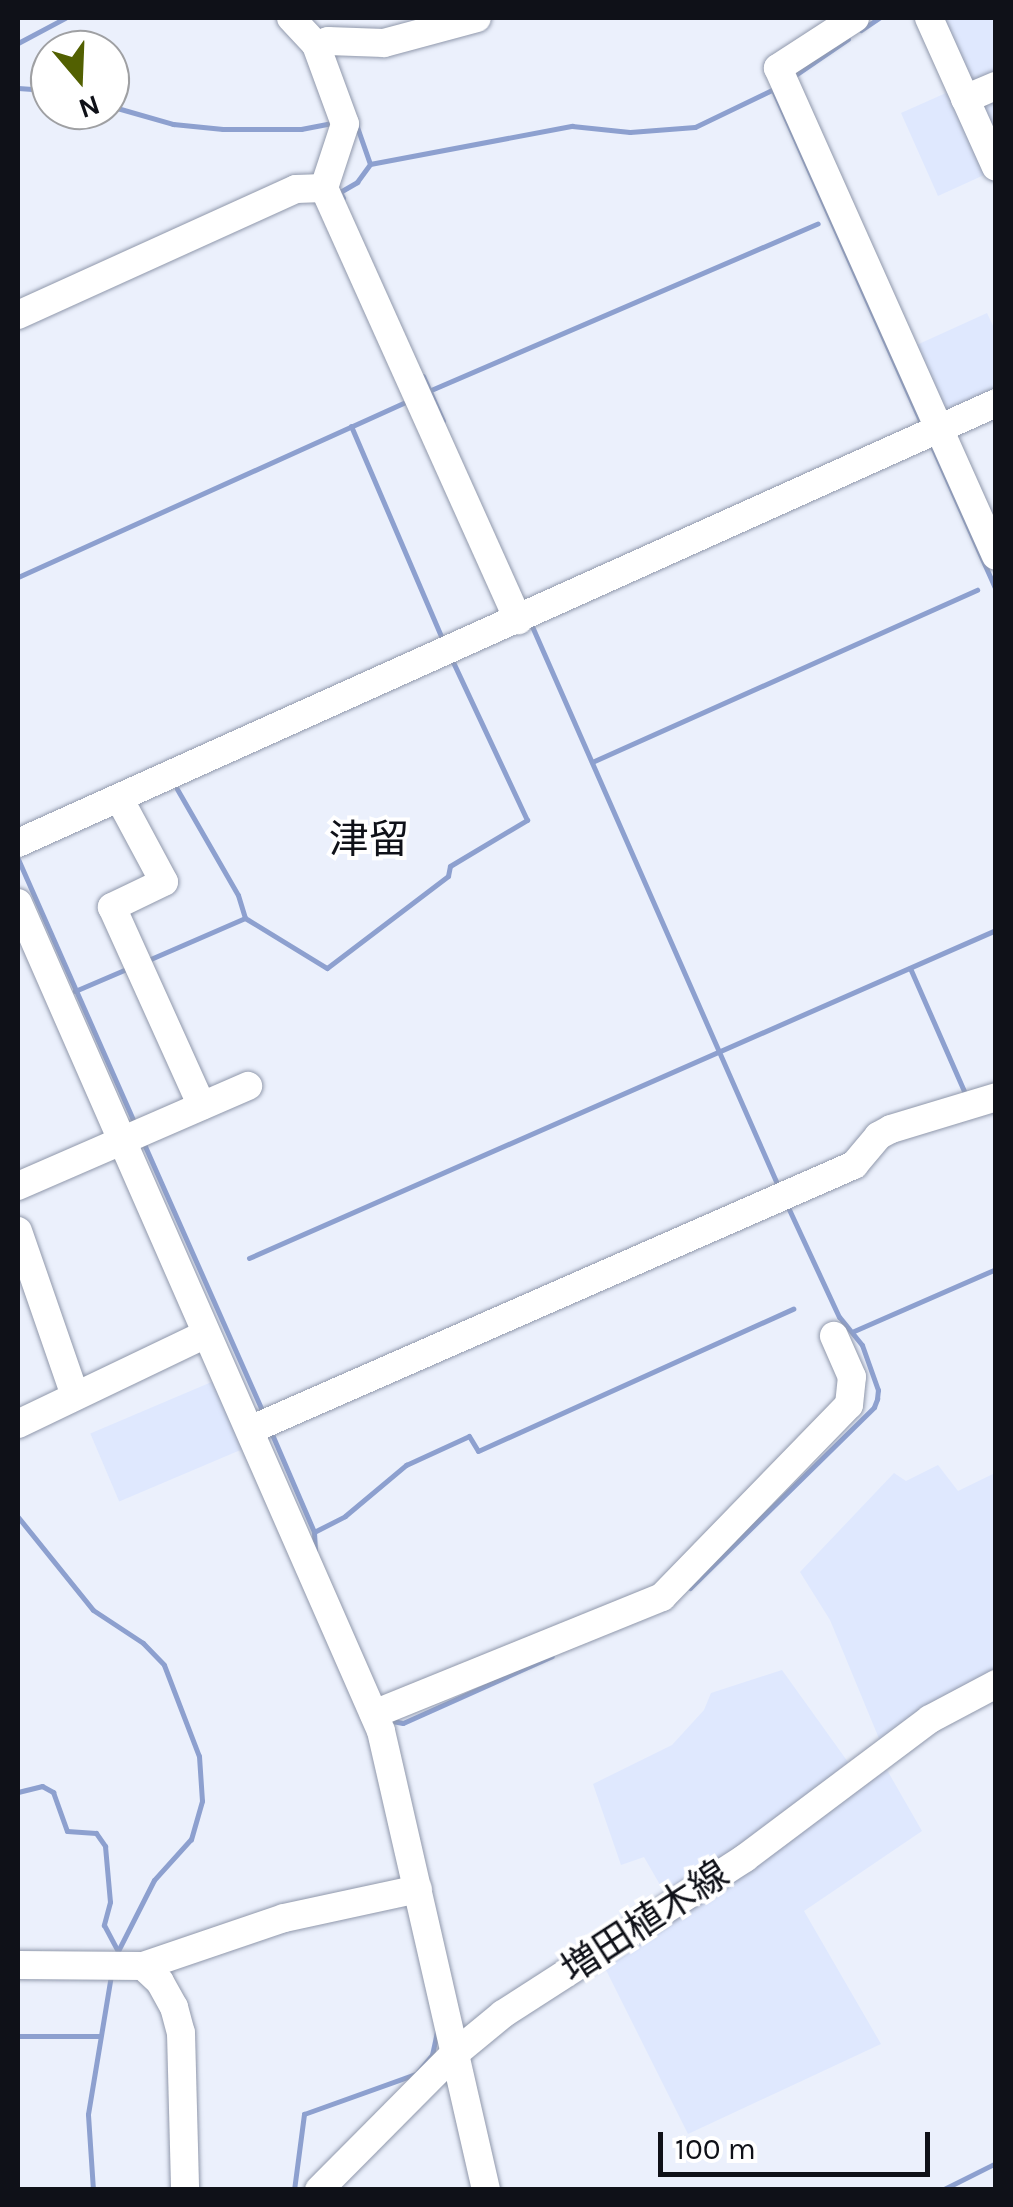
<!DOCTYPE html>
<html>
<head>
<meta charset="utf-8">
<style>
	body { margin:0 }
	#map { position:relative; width:1013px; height:2207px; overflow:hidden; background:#ebf0fc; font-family:Karla,"Noto Sans JP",sans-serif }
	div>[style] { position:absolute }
	.built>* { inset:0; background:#dfe8fe; transform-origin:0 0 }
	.stream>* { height:5px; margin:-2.5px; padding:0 2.5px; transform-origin:2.5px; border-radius:2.5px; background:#8da0cf }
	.roads { filter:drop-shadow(0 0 2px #9098ab) drop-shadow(0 0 2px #9098ab) }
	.minor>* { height:28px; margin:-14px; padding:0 14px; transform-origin:14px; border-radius:14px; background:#fff }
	span { translate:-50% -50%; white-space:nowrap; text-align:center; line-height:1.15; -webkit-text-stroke:8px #fff; paint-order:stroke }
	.street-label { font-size:38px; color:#0f1118 }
	.neighbourhood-label { font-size:40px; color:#0f1118 }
	.frame { position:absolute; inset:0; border:20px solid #0f1118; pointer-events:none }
	.north { position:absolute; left:30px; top:30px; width:100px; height:100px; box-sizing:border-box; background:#fff; border:2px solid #9fa0a3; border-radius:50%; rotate:161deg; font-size:28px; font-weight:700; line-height:40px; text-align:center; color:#0f1118 }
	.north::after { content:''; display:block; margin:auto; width:35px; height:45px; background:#526001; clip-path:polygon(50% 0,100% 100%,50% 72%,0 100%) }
	.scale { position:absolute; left:658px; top:2132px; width:272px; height:45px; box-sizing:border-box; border:5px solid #0f1118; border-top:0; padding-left:12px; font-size:30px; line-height:35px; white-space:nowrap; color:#0f1118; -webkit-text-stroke:8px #fff; paint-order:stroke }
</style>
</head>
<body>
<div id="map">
	<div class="built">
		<div style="clip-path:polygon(934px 18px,995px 18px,995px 170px,938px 196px,901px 113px,964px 85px)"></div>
		<div style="clip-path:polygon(987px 313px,995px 330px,995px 414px,949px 435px,910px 348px)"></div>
		<div style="left:221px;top:1378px;width:74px;height:142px;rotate:67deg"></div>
		<div style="clip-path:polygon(938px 1465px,958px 1491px,995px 1473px,995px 1669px,928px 1706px,880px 1741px,830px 1620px,800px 1572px,894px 1473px,906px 1481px)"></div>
		<div style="clip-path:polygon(782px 1670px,853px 1769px,667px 1897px,644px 1857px,621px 1865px,593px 1784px,672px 1745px,704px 1710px,711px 1693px)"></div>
		<div style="clip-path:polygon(887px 1770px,922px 1831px,804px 1911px,881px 2044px,688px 2134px,602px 1962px)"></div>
	</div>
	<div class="stream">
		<div style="left:861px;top:30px;width:22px;rotate:-34deg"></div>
		<div style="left:18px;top:43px;width:53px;rotate:-28deg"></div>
		<div style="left:791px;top:78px;width:69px;rotate:-34.4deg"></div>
		<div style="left:18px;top:88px;width:32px;rotate:4deg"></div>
		<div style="left:773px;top:90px;width:367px;rotate:66deg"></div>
		<div style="left:110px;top:106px;width:66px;rotate:15.9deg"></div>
		<div style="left:173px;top:124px;width:50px;rotate:5.7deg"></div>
		<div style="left:223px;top:129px;width:78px"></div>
		<div style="left:301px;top:129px;width:33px;rotate:-11deg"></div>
		<div style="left:356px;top:124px;width:42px;rotate:70.7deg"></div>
		<div style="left:343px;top:198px;width:7px;rotate:-117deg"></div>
		<div style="left:340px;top:192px;width:20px;rotate:-30deg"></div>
		<div style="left:357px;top:182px;width:22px;rotate:-54deg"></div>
		<div style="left:370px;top:164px;width:206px;rotate:-10.7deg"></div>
		<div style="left:572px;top:126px;width:58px;rotate:5.9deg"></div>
		<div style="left:630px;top:132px;width:65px;rotate:-4.4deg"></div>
		<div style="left:695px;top:127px;width:92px;rotate:-25.7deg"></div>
		<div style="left:423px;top:376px;width:49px;rotate:66deg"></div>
		<div style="left:431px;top:390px;width:421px;rotate:-23.3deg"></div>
		<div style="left:351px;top:426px;width:236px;rotate:66.8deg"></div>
		<div style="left:931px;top:444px;width:160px;rotate:66deg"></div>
		<div style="left:18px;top:577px;width:427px;rotate:-24.3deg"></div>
		<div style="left:531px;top:624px;width:614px;rotate:66.27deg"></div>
		<div style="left:592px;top:762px;width:422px;rotate:-24.1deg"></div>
		<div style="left:177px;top:789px;width:122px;rotate:60.1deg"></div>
		<div style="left:238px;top:895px;width:24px;rotate:73deg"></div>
		<div style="left:18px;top:859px;width:290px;rotate:66.2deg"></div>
		<div style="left:146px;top:961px;width:108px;rotate:-23.5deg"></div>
		<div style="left:245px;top:918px;width:96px;rotate:31.4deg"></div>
		<div style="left:327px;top:968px;width:152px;rotate:-37.2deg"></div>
		<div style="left:448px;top:876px;width:10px;rotate:-79deg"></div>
		<div style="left:450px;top:866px;width:90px;rotate:-30.9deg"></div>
		<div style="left:527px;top:820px;width:179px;rotate:-115.1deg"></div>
		<div style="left:910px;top:968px;width:142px;rotate:66.3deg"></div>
		<div style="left:75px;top:991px;width:61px;rotate:-23.2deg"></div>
		<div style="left:144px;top:1144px;width:294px;rotate:66.1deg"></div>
		<div style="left:249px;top:1258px;width:816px;rotate:-23.71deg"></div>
		<div style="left:854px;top:1331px;width:155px;rotate:-23.6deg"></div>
		<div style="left:271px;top:1432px;width:109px;rotate:66.7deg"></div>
		<div style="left:314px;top:1532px;width:20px;rotate:87deg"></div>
		<div style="left:18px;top:1517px;width:119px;rotate:51.1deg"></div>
		<div style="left:93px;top:1610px;width:60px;rotate:33.4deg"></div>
		<div style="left:143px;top:1643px;width:30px;rotate:46deg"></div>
		<div style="left:164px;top:1665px;width:97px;rotate:69deg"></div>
		<div style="left:199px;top:1756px;width:45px;rotate:86.2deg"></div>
		<div style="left:202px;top:1801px;width:40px;rotate:106deg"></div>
		<div style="left:191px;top:1839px;width:55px;rotate:132.1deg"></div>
		<div style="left:154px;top:1880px;width:84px;rotate:116.9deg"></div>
		<div style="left:314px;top:1532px;width:35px;rotate:-27deg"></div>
		<div style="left:345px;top:1516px;width:80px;rotate:-39.9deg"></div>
		<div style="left:406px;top:1465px;width:69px;rotate:-24.7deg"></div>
		<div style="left:469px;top:1436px;width:17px;rotate:59deg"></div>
		<div style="left:478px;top:1451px;width:346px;rotate:-24.3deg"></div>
		<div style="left:690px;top:1588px;width:258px;rotate:-44.5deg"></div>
		<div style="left:874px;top:1407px;width:9px;rotate:-69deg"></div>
		<div style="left:877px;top:1399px;width:9px;rotate:-84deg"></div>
		<div style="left:878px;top:1390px;width:48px;rotate:-109.6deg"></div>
		<div style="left:862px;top:1345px;width:36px;rotate:-129deg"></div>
		<div style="left:839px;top:1317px;width:123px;rotate:-114.9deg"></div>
		<div style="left:387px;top:1720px;width:16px;rotate:11deg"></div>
		<div style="left:403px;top:1723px;width:163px;rotate:-24.2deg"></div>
		<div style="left:18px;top:1792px;width:25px;rotate:-14deg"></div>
		<div style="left:42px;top:1786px;width:13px;rotate:29deg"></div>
		<div style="left:53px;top:1792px;width:41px;rotate:70.3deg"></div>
		<div style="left:67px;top:1831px;width:29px;rotate:4deg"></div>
		<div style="left:96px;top:1833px;width:16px;rotate:55deg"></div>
		<div style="left:105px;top:1846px;width:56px;rotate:84.9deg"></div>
		<div style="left:110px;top:1902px;width:24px;rotate:105deg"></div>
		<div style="left:104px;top:1925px;width:27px;rotate:62deg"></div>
		<div style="left:18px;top:2036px;width:82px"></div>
		<div style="left:93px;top:2190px;width:76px;rotate:-93.8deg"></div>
		<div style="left:88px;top:2114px;width:141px;rotate:-80.6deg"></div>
		<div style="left:294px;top:2190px;width:77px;rotate:-82.5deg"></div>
		<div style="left:304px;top:2114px;width:119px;rotate:-19.7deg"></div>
		<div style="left:416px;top:2074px;width:25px;rotate:-50deg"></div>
		<div style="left:432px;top:2055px;width:25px;rotate:-78deg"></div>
		<div style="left:942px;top:2190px;width:60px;rotate:-26.6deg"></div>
	</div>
	<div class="roads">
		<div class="minor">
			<div style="left:291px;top:18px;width:37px;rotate:47deg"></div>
			<div style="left:316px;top:45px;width:84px;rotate:69.8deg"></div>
			<div style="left:345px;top:124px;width:67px;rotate:108.2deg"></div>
			<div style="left:324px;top:188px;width:474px;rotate:65.8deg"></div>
			<div style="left:855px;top:18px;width:92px;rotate:147deg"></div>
			<div style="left:778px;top:68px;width:534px;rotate:65.93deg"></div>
			<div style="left:929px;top:18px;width:163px;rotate:65.8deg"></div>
			<div style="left:316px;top:45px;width:13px;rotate:-18deg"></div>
			<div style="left:328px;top:41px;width:56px;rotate:2deg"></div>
			<div style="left:384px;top:43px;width:96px;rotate:-15deg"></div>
			<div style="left:965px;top:99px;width:34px;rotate:-23deg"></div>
			<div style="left:18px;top:315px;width:305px;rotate:-24.4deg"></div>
			<div style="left:296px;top:189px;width:28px;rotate:-2deg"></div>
			<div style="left:119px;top:798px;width:95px;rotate:61.8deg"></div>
			<div style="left:164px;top:882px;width:58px;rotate:154.3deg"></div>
			<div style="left:112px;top:907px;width:218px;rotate:65.7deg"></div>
			<div style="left:18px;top:843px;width:1072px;rotate:-24.22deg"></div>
			<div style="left:18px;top:903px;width:904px;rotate:66.33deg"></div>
			<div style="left:381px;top:1731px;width:471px;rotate:77.1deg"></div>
			<div style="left:18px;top:1186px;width:251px;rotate:-23.5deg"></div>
			<div style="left:18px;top:1231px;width:171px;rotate:70.9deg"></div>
			<div style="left:18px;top:1424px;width:208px;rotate:-25.6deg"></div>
			<div style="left:250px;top:1430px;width:660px;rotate:-23.69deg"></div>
			<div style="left:854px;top:1165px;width:38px;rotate:-50deg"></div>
			<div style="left:878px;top:1136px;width:15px;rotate:-28deg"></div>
			<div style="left:891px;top:1129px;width:110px;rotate:-16.9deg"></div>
			<div style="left:374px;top:1714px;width:311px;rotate:-22.1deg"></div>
			<div style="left:662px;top:1597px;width:268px;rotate:-45.8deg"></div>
			<div style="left:849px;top:1405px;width:28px;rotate:-84deg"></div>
			<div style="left:852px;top:1377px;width:45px;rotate:-113.7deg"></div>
			<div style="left:18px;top:1965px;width:125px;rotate:0.5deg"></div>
			<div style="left:143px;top:1966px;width:149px;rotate:-18.8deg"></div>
			<div style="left:284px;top:1918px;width:137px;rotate:-12.2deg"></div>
			<div style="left:143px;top:1966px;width:23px;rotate:43deg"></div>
			<div style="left:160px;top:1982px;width:29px;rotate:61deg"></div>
			<div style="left:174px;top:2007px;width:27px;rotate:75deg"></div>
			<div style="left:181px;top:2033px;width:157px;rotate:88.5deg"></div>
			<div style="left:319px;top:2190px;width:189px;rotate:-45.2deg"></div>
			<div style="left:452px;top:2056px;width:66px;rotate:-39.5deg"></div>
			<div style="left:503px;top:2014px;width:288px;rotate:-32.8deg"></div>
			<div style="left:745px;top:1858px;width:231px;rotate:-36.9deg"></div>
			<div style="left:930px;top:1719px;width:75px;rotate:-27.9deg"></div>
		</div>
	</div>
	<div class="street-label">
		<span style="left:645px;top:1922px;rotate:-33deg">増田植木線</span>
	</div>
	<div class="neighbourhood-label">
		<span style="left:369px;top:840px">津留</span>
	</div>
	<div class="frame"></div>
	<div class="north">N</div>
	<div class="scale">100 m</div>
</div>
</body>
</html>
